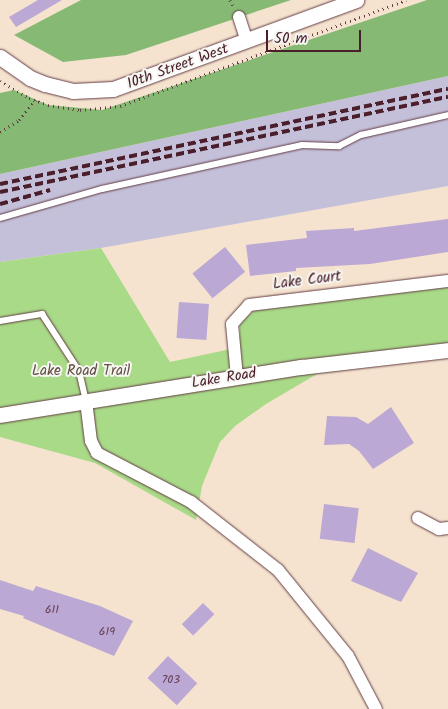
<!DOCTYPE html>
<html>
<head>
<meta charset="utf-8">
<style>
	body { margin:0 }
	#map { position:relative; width:448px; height:709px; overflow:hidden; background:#f5e3cf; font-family:Kalam,sans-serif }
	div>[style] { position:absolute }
	.industrial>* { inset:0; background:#c5c0da }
	.green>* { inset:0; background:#a9da88 }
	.forest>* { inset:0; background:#86ba74 }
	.building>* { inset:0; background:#bba8d4; transform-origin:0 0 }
	.path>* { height:2.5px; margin-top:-1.25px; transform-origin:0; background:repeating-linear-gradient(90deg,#643c44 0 1px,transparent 0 5px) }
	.roads { filter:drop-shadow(0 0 1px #643c44) drop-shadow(0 0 1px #643c44) }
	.service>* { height:6px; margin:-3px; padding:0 3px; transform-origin:3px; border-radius:3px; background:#fff }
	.minor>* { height:12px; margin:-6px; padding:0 6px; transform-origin:6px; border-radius:6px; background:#fff }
	.tertiary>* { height:15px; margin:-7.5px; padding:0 7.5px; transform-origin:7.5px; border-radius:7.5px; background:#fff }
	.rail>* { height:4px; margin-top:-2px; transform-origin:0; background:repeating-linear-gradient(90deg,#4a1f2b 0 8px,transparent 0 12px) }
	span { translate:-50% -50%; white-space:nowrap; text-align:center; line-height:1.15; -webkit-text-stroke:4px #f6f6f2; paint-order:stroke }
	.number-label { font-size:12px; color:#664155 }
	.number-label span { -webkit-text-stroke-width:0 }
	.street-label { font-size:15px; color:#4a1f2b }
	.park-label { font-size:15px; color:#624e42 }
	.scale { position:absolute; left:266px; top:30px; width:95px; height:22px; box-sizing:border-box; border:2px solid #4a1f2b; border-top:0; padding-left:6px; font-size:15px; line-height:18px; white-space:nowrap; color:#4a1f2b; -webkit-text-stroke:4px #f6f6f2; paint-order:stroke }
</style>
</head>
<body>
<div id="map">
	<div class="industrial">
		<div style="clip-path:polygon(448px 76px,448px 186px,101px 248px,0 262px,0 174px)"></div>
	</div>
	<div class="green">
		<div style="clip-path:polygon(101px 248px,170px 362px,240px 347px,240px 323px,255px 310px,448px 286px,448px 357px,317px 374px,266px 404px,235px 426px,220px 442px,202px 486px,196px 520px,95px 463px,0 437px,0 262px)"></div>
	</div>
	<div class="forest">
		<div style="clip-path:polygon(81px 0,291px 0,126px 55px,63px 62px,14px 35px)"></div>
		<div style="clip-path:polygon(427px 0,448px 0,448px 76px,0 174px,0 93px,14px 90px,48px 105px,102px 110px)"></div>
	</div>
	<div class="building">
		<div style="clip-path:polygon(38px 0,62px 0,16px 27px,9px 17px)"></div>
		<div style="clip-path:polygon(448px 219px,448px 252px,370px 264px,296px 268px,296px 271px,250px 276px,246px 245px,307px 238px,306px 231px,354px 228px,354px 231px)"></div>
		<div style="left:225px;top:247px;width:32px;height:42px;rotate:51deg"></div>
		<div style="left:179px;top:302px;width:30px;height:36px;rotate:4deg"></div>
		<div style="clip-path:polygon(391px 407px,414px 443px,373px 469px,359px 451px,349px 444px,324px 445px,327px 416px,356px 417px,368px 424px)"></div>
		<div style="left:324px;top:504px;width:35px;height:35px;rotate:7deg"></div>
		<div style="clip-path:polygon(368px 548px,418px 573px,401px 602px,351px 581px)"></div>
		<div style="clip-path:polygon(0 580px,33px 591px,36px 586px,100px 606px,133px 621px,114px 656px,23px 618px,24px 616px,0 609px)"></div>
		<div style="left:203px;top:603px;width:16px;height:30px;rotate:45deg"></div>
		<div style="left:168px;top:656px;width:40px;height:30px;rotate:43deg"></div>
	</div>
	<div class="path">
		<div style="left:230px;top:0;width:7px;rotate:63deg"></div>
		<div style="left:0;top:81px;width:34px;rotate:30deg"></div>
		<div style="left:29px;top:98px;width:20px;rotate:20deg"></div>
		<div style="left:48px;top:105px;width:32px;rotate:9deg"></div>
		<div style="left:80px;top:110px;width:40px;rotate:-5.7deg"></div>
		<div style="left:120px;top:106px;width:305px;rotate:-20.3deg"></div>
		<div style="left:0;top:132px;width:22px;rotate:-32deg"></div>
		<div style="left:19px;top:120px;width:26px;rotate:-51deg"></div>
	</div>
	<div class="roads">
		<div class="service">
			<div style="left:0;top:218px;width:106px;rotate:-15.9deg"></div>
			<div style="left:102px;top:189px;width:205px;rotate:-12.4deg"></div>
			<div style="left:302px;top:145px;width:37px;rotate:2deg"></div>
			<div style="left:339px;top:146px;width:25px;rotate:-27deg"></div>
			<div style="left:361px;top:135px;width:89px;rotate:-12.9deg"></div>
			<div style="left:0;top:321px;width:43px;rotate:-9.5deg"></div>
			<div style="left:42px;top:314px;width:68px;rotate:57deg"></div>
			<div style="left:79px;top:371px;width:31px;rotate:77deg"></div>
		</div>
		<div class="minor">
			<div style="left:239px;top:17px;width:25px;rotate:72deg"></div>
			<div style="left:237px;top:377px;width:53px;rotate:-95.4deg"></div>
			<div style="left:232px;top:324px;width:25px;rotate:-48deg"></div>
			<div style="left:249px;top:305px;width:200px;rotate:-6.9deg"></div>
			<div style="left:86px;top:401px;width:40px;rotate:82.9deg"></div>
			<div style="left:91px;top:441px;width:13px;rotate:63deg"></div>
			<div style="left:97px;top:453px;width:106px;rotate:27.5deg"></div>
			<div style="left:191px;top:502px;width:110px;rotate:38deg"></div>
			<div style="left:278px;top:570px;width:111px;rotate:50.9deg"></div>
			<div style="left:348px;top:656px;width:60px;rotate:62.2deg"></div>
			<div style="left:418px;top:518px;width:24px;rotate:28deg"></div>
			<div style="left:439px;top:529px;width:9px;rotate:-6deg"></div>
		</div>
		<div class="tertiary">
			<div style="left:0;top:57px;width:37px;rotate:35deg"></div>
			<div style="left:30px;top:78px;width:16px;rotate:22deg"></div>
			<div style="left:45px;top:84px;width:29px;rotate:14deg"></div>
			<div style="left:73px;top:91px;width:40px;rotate:-2.9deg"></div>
			<div style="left:113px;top:89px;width:259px;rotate:-20.1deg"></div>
			<div style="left:0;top:415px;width:305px;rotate:-9.1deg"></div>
			<div style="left:301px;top:367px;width:148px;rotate:-6.6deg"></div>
		</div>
	</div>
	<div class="rail">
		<div style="left:0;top:184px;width:458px;rotate:-12deg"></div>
		<div style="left:0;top:192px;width:458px;rotate:-12deg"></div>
		<div style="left:0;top:204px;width:52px;rotate:-15.6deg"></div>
	</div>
	<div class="number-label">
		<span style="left:52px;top:610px">611</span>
		<span style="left:107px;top:632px">619</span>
		<span style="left:171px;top:680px">703</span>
	</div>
	<div class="street-label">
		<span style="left:178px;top:67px;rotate:-20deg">10th Street West</span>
		<span style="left:307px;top:281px;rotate:-7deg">Lake Court</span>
		<span style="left:224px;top:379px;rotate:-9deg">Lake Road</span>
	</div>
	<div class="park-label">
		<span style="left:81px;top:372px">Lake Road Trail</span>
	</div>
	<div class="scale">50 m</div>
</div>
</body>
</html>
